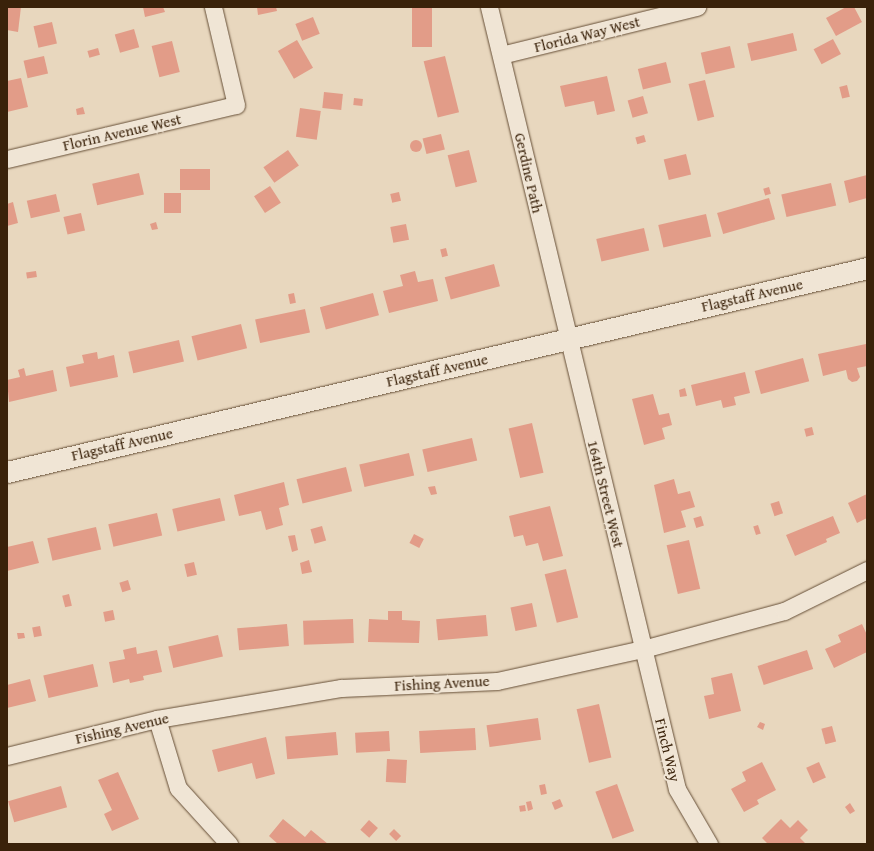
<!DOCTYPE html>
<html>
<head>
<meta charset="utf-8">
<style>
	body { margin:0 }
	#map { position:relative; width:874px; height:851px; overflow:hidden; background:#e8d7be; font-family:"Gentium Book Plus",serif }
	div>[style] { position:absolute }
	.building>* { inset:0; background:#e29c88; transform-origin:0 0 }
	.round { border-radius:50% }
	.roads { filter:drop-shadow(0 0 1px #664f37) drop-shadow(0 0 1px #664f37) }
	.minor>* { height:17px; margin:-8.5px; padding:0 8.5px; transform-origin:8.5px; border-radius:8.5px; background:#f0e5d5 }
	.tertiary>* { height:21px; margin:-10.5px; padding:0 10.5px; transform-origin:10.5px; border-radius:10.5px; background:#f0e5d5 }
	span { translate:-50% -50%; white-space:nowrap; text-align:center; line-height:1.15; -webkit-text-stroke:4px #f0e5d5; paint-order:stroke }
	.street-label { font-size:15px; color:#3a220a }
	.frame { position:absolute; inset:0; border:8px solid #3a220a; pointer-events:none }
</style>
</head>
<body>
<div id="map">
	<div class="building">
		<div style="clip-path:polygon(7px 7px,21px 7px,18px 32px,7px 30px)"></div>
		<div style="clip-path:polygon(143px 7px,163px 7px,165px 12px,145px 17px)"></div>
		<div style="clip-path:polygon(257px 7px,276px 7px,277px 11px,258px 15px)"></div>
		<div style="left:412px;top:7px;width:20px;height:40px"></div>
		<div style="clip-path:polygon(846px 7px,854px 7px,862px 22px,836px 36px,826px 18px)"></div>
		<div style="left:313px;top:17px;width:18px;height:19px;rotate:68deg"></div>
		<div style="left:52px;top:22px;width:22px;height:19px;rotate:77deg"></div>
		<div style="left:134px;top:29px;width:19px;height:20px;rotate:74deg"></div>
		<div style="left:793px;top:33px;width:18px;height:47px;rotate:77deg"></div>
		<div style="left:833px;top:39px;width:17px;height:22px;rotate:62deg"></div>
		<div style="left:297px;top:40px;width:32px;height:22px;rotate:60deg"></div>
		<div style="left:172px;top:41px;width:32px;height:21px;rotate:76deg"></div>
		<div style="left:730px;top:46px;width:22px;height:30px;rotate:77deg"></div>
		<div style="left:98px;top:48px;width:7px;height:11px;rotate:74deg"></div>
		<div style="left:44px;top:56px;width:18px;height:21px;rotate:77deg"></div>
		<div style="left:445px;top:56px;width:58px;height:22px;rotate:76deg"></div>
		<div style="left:666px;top:62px;width:21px;height:29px;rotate:76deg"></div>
		<div style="clip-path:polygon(607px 76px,615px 111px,597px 115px,594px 101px,565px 107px,560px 86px)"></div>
		<div style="clip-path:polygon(21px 78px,28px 107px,7px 112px,7px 81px)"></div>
		<div style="left:705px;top:80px;width:38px;height:17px;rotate:76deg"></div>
		<div style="left:847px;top:85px;width:12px;height:8px;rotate:76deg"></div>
		<div style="left:324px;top:92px;width:19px;height:16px;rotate:6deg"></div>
		<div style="left:643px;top:96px;width:18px;height:16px;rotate:74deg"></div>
		<div style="left:354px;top:98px;width:9px;height:7px;rotate:6deg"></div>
		<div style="clip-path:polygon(83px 107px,85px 114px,77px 115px,76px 109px)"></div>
		<div style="left:300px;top:108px;width:21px;height:29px;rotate:8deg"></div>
		<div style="left:441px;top:134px;width:16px;height:19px;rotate:76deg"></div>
		<div style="left:644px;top:135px;width:7px;height:9px;rotate:74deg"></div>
		<div class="round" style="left:410px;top:140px;width:12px;height:12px"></div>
		<div style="left:288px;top:150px;width:19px;height:30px;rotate:55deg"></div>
		<div style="left:469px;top:150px;width:33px;height:22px;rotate:76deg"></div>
		<div style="left:686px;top:154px;width:21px;height:23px;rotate:76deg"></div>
		<div style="left:180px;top:169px;width:30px;height:21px"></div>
		<div style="left:139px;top:173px;width:22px;height:48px;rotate:77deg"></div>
		<div style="clip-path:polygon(867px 175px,867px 198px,849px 203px,844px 181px)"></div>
		<div style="left:831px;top:183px;width:23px;height:51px;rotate:77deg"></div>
		<div style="left:270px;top:186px;width:20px;height:19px;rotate:57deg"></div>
		<div style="left:769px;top:187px;width:7px;height:6px;rotate:74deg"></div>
		<div style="left:399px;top:192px;width:9px;height:9px;rotate:77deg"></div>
		<div style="left:164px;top:193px;width:17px;height:20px"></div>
		<div style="left:56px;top:194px;width:18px;height:30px;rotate:77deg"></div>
		<div style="left:769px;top:198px;width:22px;height:54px;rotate:74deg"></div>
		<div style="clip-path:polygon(13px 202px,18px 223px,7px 226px,7px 204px)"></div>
		<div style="left:81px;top:213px;width:18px;height:18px;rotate:77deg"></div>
		<div style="left:706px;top:214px;width:23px;height:49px;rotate:77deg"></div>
		<div style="clip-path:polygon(156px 222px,158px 229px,152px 230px,150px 224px)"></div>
		<div style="left:406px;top:224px;width:16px;height:16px;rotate:79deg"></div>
		<div style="left:644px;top:228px;width:23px;height:49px;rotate:77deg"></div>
		<div style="left:446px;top:248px;width:8px;height:6px;rotate:76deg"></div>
		<div style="left:494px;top:264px;width:23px;height:51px;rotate:75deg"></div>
		<div style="left:36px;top:271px;width:6px;height:10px;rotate:81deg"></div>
		<div style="clip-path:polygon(415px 271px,418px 282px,433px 279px,438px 301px,389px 313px,383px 291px,403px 286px,400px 275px)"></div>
		<div style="left:294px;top:293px;width:10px;height:6px;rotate:79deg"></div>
		<div style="left:373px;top:293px;width:23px;height:55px;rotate:75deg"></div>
		<div style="left:305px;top:309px;width:24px;height:51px;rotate:78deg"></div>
		<div style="left:241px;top:324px;width:25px;height:51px;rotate:76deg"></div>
		<div style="left:179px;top:340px;width:22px;height:52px;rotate:77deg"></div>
		<div style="clip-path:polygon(866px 344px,867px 366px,857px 368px,860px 377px,857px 381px,852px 382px,848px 379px,846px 370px,823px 376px,818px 354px)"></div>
		<div style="clip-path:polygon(97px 352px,98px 359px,114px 355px,118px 377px,70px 387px,66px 367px,84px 363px,82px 355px)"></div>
		<div style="left:803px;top:358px;width:24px;height:50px;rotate:75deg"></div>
		<div style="clip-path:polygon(24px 368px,26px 376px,53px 370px,57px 391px,9px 402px,7px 380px,20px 377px,18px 370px)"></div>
		<div style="clip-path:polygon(745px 372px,750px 393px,734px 397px,736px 405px,723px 408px,721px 400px,696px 406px,691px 385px)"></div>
		<div style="clip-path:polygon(685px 388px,687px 396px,680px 397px,679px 390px)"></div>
		<div style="clip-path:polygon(653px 394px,659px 415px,669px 413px,672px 425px,662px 428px,665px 439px,644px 445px,632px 399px)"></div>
		<div style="left:532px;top:423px;width:51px;height:24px;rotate:77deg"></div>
		<div style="left:812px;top:427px;width:8px;height:8px;rotate:76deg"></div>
		<div style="left:472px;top:438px;width:23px;height:51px;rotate:77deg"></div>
		<div style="left:409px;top:453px;width:23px;height:51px;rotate:77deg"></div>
		<div style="left:346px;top:467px;width:25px;height:51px;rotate:76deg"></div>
		<div style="clip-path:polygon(674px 479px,678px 494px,690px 491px,695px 507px,681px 511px,686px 527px,664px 533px,654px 485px)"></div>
		<div style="clip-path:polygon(284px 482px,289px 505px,279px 508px,283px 525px,266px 530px,261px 511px,239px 516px,234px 495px)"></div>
		<div style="clip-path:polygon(435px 486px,437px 494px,431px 495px,428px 487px)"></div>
		<div style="clip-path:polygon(867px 494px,867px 518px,857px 523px,848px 503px)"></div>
		<div style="left:220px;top:498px;width:23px;height:49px;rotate:77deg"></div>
		<div style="left:779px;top:501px;width:13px;height:9px;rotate:72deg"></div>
		<div style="clip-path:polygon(550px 506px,563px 556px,543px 561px,538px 543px,526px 546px,523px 535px,514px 537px,509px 516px)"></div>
		<div style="left:157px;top:513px;width:23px;height:50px;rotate:77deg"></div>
		<div style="left:701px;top:516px;width:10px;height:8px;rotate:73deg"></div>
		<div style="clip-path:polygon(833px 516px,840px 533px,826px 539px,827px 542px,795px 556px,786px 535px)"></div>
		<div style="left:758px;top:525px;width:9px;height:5px;rotate:72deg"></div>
		<div style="left:322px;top:526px;width:15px;height:12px;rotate:74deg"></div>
		<div style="left:96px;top:527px;width:23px;height:50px;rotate:77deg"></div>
		<div style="left:414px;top:534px;width:11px;height:10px;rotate:27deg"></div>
		<div style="clip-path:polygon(295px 535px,298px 550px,292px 552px,288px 536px)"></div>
		<div style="left:689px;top:540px;width:50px;height:23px;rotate:77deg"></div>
		<div style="clip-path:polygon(33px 541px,39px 563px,7px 571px,7px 547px)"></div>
		<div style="clip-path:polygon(309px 560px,312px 572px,302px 574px,300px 563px)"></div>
		<div style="left:194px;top:562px;width:13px;height:10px;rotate:77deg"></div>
		<div style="left:566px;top:569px;width:50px;height:22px;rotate:76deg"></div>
		<div style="left:128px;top:580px;width:10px;height:9px;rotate:73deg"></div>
		<div style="left:69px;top:594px;width:12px;height:7px;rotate:76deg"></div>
		<div style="left:532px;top:603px;width:24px;height:22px;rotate:78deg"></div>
		<div style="left:113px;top:610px;width:10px;height:10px;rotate:79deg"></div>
		<div style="clip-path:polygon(388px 611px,402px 611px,402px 620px,420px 621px,419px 643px,368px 642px,369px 619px,388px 620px)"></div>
		<div style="left:486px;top:615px;width:21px;height:50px;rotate:85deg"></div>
		<div style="left:353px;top:619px;width:24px;height:50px;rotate:88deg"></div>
		<div style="left:287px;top:624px;width:22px;height:50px;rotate:85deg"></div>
		<div style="clip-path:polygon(862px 624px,867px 635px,867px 652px,834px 668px,825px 649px,841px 642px,838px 635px)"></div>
		<div style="left:40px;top:626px;width:10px;height:8px;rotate:79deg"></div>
		<div style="clip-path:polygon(17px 633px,24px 633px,25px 638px,18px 639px)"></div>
		<div style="left:218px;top:635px;width:22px;height:51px;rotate:77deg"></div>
		<div style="clip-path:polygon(136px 647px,137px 654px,157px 650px,162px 672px,143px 676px,144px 680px,130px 683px,129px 679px,113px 683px,109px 662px,125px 659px,123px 650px)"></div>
		<div style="left:807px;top:650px;width:20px;height:52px;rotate:72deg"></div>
		<div style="left:93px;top:664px;width:23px;height:51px;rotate:77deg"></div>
		<div style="clip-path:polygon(732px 673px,741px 711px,709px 719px,704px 696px,714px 694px,711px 678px)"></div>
		<div style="clip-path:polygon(30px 679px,36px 701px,7px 708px,7px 685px)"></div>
		<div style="left:599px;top:704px;width:55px;height:23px;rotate:77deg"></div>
		<div style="left:538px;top:718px;width:22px;height:52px;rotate:82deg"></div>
		<div style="clip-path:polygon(760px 722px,765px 724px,763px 730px,757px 727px)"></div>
		<div style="left:832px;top:726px;width:16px;height:11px;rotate:75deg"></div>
		<div style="left:475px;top:728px;width:22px;height:56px;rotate:87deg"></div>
		<div style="left:389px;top:731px;width:20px;height:34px;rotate:87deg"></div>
		<div style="left:336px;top:732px;width:23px;height:51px;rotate:85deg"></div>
		<div style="clip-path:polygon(266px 737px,275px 774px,256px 779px,252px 763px,218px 772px,212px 750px)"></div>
		<div style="left:387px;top:759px;width:20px;height:23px;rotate:3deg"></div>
		<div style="clip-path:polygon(762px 762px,776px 790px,757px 800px,759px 804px,744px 812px,731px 789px,746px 781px,742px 772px)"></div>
		<div style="left:819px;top:762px;width:17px;height:14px;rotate:66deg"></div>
		<div style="clip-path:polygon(118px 772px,139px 819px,112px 831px,104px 814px,112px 810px,98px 780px)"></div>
		<div style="left:545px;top:784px;width:10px;height:6px;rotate:79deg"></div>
		<div style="left:617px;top:784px;width:50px;height:23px;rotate:70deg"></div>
		<div style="left:61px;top:786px;width:22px;height:55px;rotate:74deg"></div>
		<div style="left:560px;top:799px;width:8px;height:9px;rotate:67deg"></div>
		<div style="clip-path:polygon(531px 801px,533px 809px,528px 811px,526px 802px)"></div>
		<div style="clip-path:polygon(850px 803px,855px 811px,850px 814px,845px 807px)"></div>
		<div style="left:525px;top:805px;width:6px;height:6px;rotate:81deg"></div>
		<div style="clip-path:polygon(283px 819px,305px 837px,311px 830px,328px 844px,278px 844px,269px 836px)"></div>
		<div style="clip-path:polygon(781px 819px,790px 828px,798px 820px,808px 830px,800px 838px,806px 844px,768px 844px,762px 838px)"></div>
		<div style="left:369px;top:820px;width:12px;height:13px;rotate:42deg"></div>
		<div style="left:394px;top:829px;width:10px;height:7px;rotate:45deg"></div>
	</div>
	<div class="roads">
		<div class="minor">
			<div style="left:489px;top:7px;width:804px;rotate:76.48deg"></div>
			<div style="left:677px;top:789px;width:64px;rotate:59.8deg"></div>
			<div style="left:501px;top:55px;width:202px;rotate:-13.8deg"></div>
			<div style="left:7px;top:159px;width:235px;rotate:-13.3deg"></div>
			<div style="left:236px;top:105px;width:101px;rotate:-103.2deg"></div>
			<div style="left:157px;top:719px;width:72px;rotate:73.1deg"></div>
			<div style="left:178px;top:788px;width:76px;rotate:47.7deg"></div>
			<div style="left:7px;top:756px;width:154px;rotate:-13.9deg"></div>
			<div style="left:157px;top:719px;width:187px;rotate:-9.6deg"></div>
			<div style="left:341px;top:688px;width:156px;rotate:-2.6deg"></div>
			<div style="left:497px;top:681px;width:149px;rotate:-12.4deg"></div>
			<div style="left:643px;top:649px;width:146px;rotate:-15.1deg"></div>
			<div style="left:784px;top:611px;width:93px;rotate:-26.3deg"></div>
		</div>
		<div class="tertiary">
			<div style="left:7px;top:472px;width:884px;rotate:-13.34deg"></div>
		</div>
	</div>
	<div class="street-label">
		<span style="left:587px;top:34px;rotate:-14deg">Florida Way West</span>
		<span style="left:122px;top:132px;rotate:-13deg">Florin Avenue West</span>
		<span style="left:529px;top:173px;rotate:77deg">Gerdine Path</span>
		<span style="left:752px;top:295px;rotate:-13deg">Flagstaff Avenue</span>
		<span style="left:437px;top:370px;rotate:-13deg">Flagstaff Avenue</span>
		<span style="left:122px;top:444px;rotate:-13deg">Flagstaff Avenue</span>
		<span style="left:606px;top:494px;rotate:76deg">164th Street West</span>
		<span style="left:442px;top:683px;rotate:-3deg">Fishing Avenue</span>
		<span style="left:122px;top:728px;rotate:-13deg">Fishing Avenue</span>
		<span style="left:668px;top:750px;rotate:76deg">Finch Way</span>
	</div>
	<div class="frame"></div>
</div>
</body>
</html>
